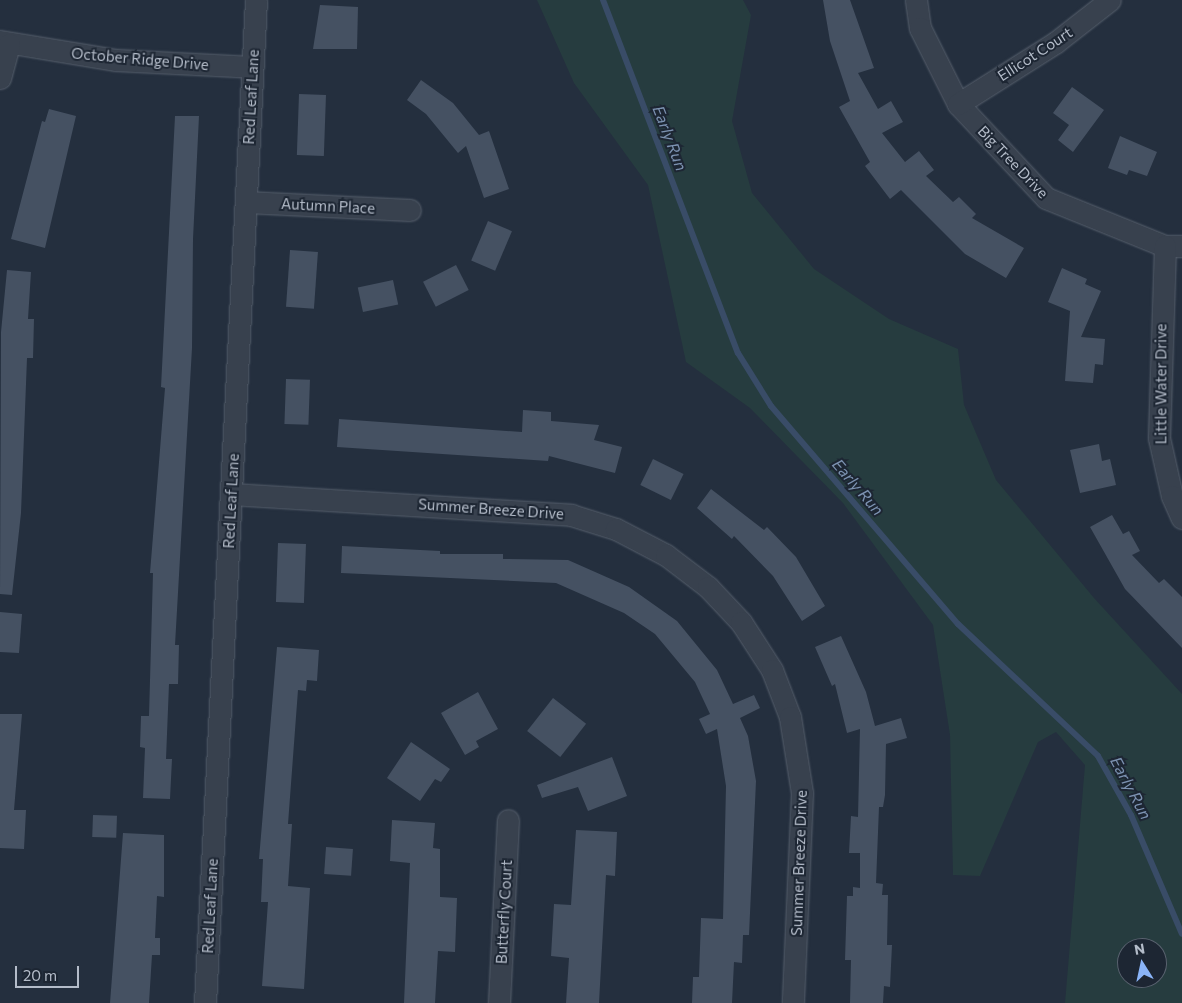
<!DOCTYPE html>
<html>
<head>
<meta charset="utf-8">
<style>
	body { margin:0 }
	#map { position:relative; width:1182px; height:1003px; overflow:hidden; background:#242f3e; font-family:Commissioner,sans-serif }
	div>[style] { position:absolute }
	.green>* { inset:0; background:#263c3f }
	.stream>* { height:6px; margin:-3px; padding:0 3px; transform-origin:3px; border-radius:3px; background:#394c67 }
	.building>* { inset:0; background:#455162; transform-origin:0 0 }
	.roads { filter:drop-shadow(0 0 1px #565f6c) drop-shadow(0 0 1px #565f6c) }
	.street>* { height:21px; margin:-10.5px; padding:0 10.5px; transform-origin:10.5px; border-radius:10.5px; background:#38414e }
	span { translate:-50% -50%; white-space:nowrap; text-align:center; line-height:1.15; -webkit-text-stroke:4px #1d2633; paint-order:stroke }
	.street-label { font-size:15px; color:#b4bcc9 }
	.water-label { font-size:16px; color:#7c92b1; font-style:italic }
	.north { position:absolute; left:1117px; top:938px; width:50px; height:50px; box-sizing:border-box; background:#1d2633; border:1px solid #59626f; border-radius:50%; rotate:350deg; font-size:14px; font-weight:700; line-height:20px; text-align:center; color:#b4bcc9 }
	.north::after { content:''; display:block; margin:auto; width:18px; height:22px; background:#8ab4f8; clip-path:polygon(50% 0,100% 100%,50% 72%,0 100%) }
	.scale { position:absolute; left:15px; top:966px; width:64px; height:22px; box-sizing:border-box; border:2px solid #b4bcc9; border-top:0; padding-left:6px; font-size:15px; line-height:18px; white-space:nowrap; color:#b4bcc9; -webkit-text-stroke:4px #1d2633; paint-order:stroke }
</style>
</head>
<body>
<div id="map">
	<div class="green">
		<div style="clip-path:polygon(evenodd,537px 0,743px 0,751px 15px,732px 121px,752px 193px,814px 269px,889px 319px,958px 349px,964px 405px,996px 480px,1094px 598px,1182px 694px,1182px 1003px,1065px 1003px,1085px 765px,1056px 732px,1038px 742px,980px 876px,953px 875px,950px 735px,933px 625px,843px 503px,750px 408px,686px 362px,648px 185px,574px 83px,537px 0,1127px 948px,1157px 948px,1157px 978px,1127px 978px,1127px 948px)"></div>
	</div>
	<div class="stream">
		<div style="left:603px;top:0;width:378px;rotate:69.1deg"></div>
		<div style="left:738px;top:353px;width:62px;rotate:58.1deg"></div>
		<div style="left:771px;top:406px;width:287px;rotate:49.4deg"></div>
		<div style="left:958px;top:624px;width:192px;rotate:43.3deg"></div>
		<div style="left:1098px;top:756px;width:68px;rotate:60.8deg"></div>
		<div style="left:1131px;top:815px;width:129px;rotate:66.8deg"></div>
	</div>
	<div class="building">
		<div style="clip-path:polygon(823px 0,850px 0,874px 68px,858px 73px,878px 109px,891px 101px,903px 122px,882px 133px,905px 162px,919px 151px,934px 170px,926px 176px,953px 202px,959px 197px,976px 214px,972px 218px,1024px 248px,1006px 278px,965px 254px,901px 190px,890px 199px,865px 166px,870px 162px,839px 107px,850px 101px,830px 41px)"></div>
		<div style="clip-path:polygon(320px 5px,358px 7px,357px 49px,313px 49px)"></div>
		<div style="clip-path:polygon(421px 80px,453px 103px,479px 135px,489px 131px,509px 189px,484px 198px,466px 146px,458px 153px,426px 114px,407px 100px)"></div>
		<div style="clip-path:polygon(1072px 87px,1104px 110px,1073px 152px,1058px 140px,1069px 125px,1053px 113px)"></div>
		<div style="left:299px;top:94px;width:27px;height:61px;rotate:2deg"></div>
		<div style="clip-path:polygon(49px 109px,76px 116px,45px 248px,11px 239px,42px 121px,45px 122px)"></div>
		<div style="clip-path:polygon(175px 116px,199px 116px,193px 239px,192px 348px,175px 645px,179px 645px,178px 684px,169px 684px,166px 759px,172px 759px,170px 799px,143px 798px,145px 748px,140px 747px,141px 716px,149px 716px,153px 573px,150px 573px,165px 388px,161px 387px)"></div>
		<div style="clip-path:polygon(1120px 136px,1157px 152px,1147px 176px,1129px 170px,1127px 175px,1108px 168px)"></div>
		<div style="left:488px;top:221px;width:26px;height:43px;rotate:23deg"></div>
		<div style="left:290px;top:250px;width:28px;height:57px;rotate:4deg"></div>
		<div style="left:456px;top:265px;width:28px;height:37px;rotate:63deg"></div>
		<div style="clip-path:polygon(1062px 268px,1087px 279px,1085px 284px,1101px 291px,1081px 337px,1105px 339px,1103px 365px,1095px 364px,1093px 383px,1065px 381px,1070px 311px,1048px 302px)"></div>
		<div style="clip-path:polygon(7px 270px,31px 272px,28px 319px,34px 319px,33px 358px,27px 358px,21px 513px,12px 595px,0 594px,1px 332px)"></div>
		<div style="left:393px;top:280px;width:25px;height:36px;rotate:78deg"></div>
		<div style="left:286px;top:379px;width:24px;height:45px;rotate:2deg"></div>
		<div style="clip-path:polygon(523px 410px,551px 412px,551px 421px,599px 425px,594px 440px,622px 447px,615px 473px,549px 456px,548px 461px,337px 447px,339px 419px,522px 432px)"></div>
		<div style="clip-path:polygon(1099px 444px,1102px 461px,1110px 459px,1116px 485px,1080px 493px,1070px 450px)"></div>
		<div style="left:653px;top:459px;width:34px;height:29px;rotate:26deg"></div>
		<div style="clip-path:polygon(711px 489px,764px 530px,767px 527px,796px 557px,825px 606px,802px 621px,773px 576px,734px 536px,732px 539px,697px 508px)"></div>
		<div style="clip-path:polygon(1112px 515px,1123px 534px,1129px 531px,1140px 551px,1132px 555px,1159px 583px,1164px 579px,1182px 597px,1182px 648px,1125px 589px,1090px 527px)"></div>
		<div style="left:278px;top:543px;width:28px;height:59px;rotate:2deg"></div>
		<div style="clip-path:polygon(342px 546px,440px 551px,440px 554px,503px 554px,503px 559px,568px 560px,629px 587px,677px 621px,717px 670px,733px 704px,754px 695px,760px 708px,740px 718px,748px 736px,756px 781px,749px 935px,743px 935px,742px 963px,734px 962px,732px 1003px,692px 1003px,693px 977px,699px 977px,701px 918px,723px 919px,726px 786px,717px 729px,706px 734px,699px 719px,710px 714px,695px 682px,655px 634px,624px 613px,556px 583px,341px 573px)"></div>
		<div style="clip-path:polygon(0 612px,22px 614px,19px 653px,0 652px)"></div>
		<div style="clip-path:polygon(841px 636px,866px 692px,875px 726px,901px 718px,907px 738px,886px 744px,885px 795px,883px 807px,879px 807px,876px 883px,883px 884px,882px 895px,888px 895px,887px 945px,892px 945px,890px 987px,884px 986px,883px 1003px,850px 1003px,851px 960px,845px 960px,847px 896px,853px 896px,853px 887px,860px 888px,860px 853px,849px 853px,851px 816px,858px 817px,860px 729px,847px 733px,835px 684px,832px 686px,815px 647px)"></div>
		<div style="clip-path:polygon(277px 647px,319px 650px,317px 681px,307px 680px,306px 691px,298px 690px,288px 824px,292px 824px,288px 886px,310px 888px,304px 989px,262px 986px,268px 902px,261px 902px,263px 859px,259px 859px)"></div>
		<div style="clip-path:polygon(478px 692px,498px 729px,476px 741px,479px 747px,465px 755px,441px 713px)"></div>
		<div style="left:553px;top:698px;width:42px;height:42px;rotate:38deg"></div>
		<div style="clip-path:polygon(0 714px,22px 714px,14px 810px,26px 810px,24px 849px,0 848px)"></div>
		<div style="clip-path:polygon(411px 742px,450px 769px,441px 782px,435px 779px,420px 801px,387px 778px)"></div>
		<div style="clip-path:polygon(612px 757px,627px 796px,588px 811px,578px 787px,542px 798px,537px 785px)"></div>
		<div style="left:93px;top:815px;width:24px;height:22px;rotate:2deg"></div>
		<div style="clip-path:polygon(392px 820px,435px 823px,433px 848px,440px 849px,440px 897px,457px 898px,455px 952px,438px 951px,435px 1003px,404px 1003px,410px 863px,390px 861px)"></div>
		<div style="clip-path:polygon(576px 830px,617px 832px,615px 876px,606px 875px,599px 1003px,566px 1003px,569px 958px,551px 956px,554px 904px,571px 905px)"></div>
		<div style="clip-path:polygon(123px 833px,164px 835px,164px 897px,157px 896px,155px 938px,160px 938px,160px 955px,152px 955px,149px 1003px,110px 1003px)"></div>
		<div style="left:326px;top:847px;width:27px;height:27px;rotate:4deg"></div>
	</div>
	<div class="roads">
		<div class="street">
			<div style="left:916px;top:0;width:28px;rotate:82deg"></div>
			<div style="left:920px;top:28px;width:85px;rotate:63.4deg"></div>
			<div style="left:958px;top:104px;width:129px;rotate:46.9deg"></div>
			<div style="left:1046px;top:198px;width:128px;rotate:22deg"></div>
			<div style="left:1165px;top:246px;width:17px"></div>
			<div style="left:0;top:41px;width:118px;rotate:9.3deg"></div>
			<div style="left:116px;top:60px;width:136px;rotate:2.9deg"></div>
			<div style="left:0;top:78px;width:35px;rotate:-75deg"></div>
			<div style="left:958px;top:104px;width:116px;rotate:-32.3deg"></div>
			<div style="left:1056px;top:42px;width:68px;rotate:-37.9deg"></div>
			<div style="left:246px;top:202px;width:164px;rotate:2.8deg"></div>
			<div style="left:1165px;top:246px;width:192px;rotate:91.8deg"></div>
			<div style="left:1159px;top:438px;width:59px;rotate:77.4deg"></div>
			<div style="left:1172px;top:496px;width:24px;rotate:66deg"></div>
			<div style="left:231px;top:494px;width:341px;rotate:3.5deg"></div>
			<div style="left:571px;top:515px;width:47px;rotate:17.3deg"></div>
			<div style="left:616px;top:529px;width:56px;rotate:27.5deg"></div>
			<div style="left:666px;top:555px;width:53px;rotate:37.3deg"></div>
			<div style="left:708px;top:587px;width:48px;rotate:46.7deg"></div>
			<div style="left:741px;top:622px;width:57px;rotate:57.1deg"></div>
			<div style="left:772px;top:670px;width:50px;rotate:69deg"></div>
			<div style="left:790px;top:717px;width:77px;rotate:81deg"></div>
			<div style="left:802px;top:793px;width:210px;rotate:92.5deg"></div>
			<div style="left:205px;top:1003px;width:1004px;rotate:-87.09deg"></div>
			<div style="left:499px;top:1003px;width:183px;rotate:-87.2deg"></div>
		</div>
	</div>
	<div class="street-label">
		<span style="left:1035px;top:54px;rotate:-33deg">Ellicot Court</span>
		<span style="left:140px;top:59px;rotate:5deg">October Ridge Drive</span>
		<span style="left:251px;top:97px;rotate:-87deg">Red Leaf Lane</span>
		<span style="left:1013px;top:162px;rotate:46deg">Big Tree Drive</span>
		<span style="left:328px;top:206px;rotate:3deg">Autumn Place</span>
		<span style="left:1161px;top:384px;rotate:-90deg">Little Water Drive</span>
		<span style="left:231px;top:501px;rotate:-87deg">Red Leaf Lane</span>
		<span style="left:491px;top:509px;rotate:4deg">Summer Breeze Drive</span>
		<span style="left:799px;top:863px;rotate:-88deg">Summer Breeze Drive</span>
		<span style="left:210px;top:906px;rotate:-87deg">Red Leaf Lane</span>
		<span style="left:504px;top:912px;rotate:-87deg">Butterfly Court</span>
	</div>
	<div class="water-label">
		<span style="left:670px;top:138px;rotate:69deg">Early Run</span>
		<span style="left:858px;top:487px;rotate:49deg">Early Run</span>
		<span style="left:1131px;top:788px;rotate:62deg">Early Run</span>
	</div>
	<div class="north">N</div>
	<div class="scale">20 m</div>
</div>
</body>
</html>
